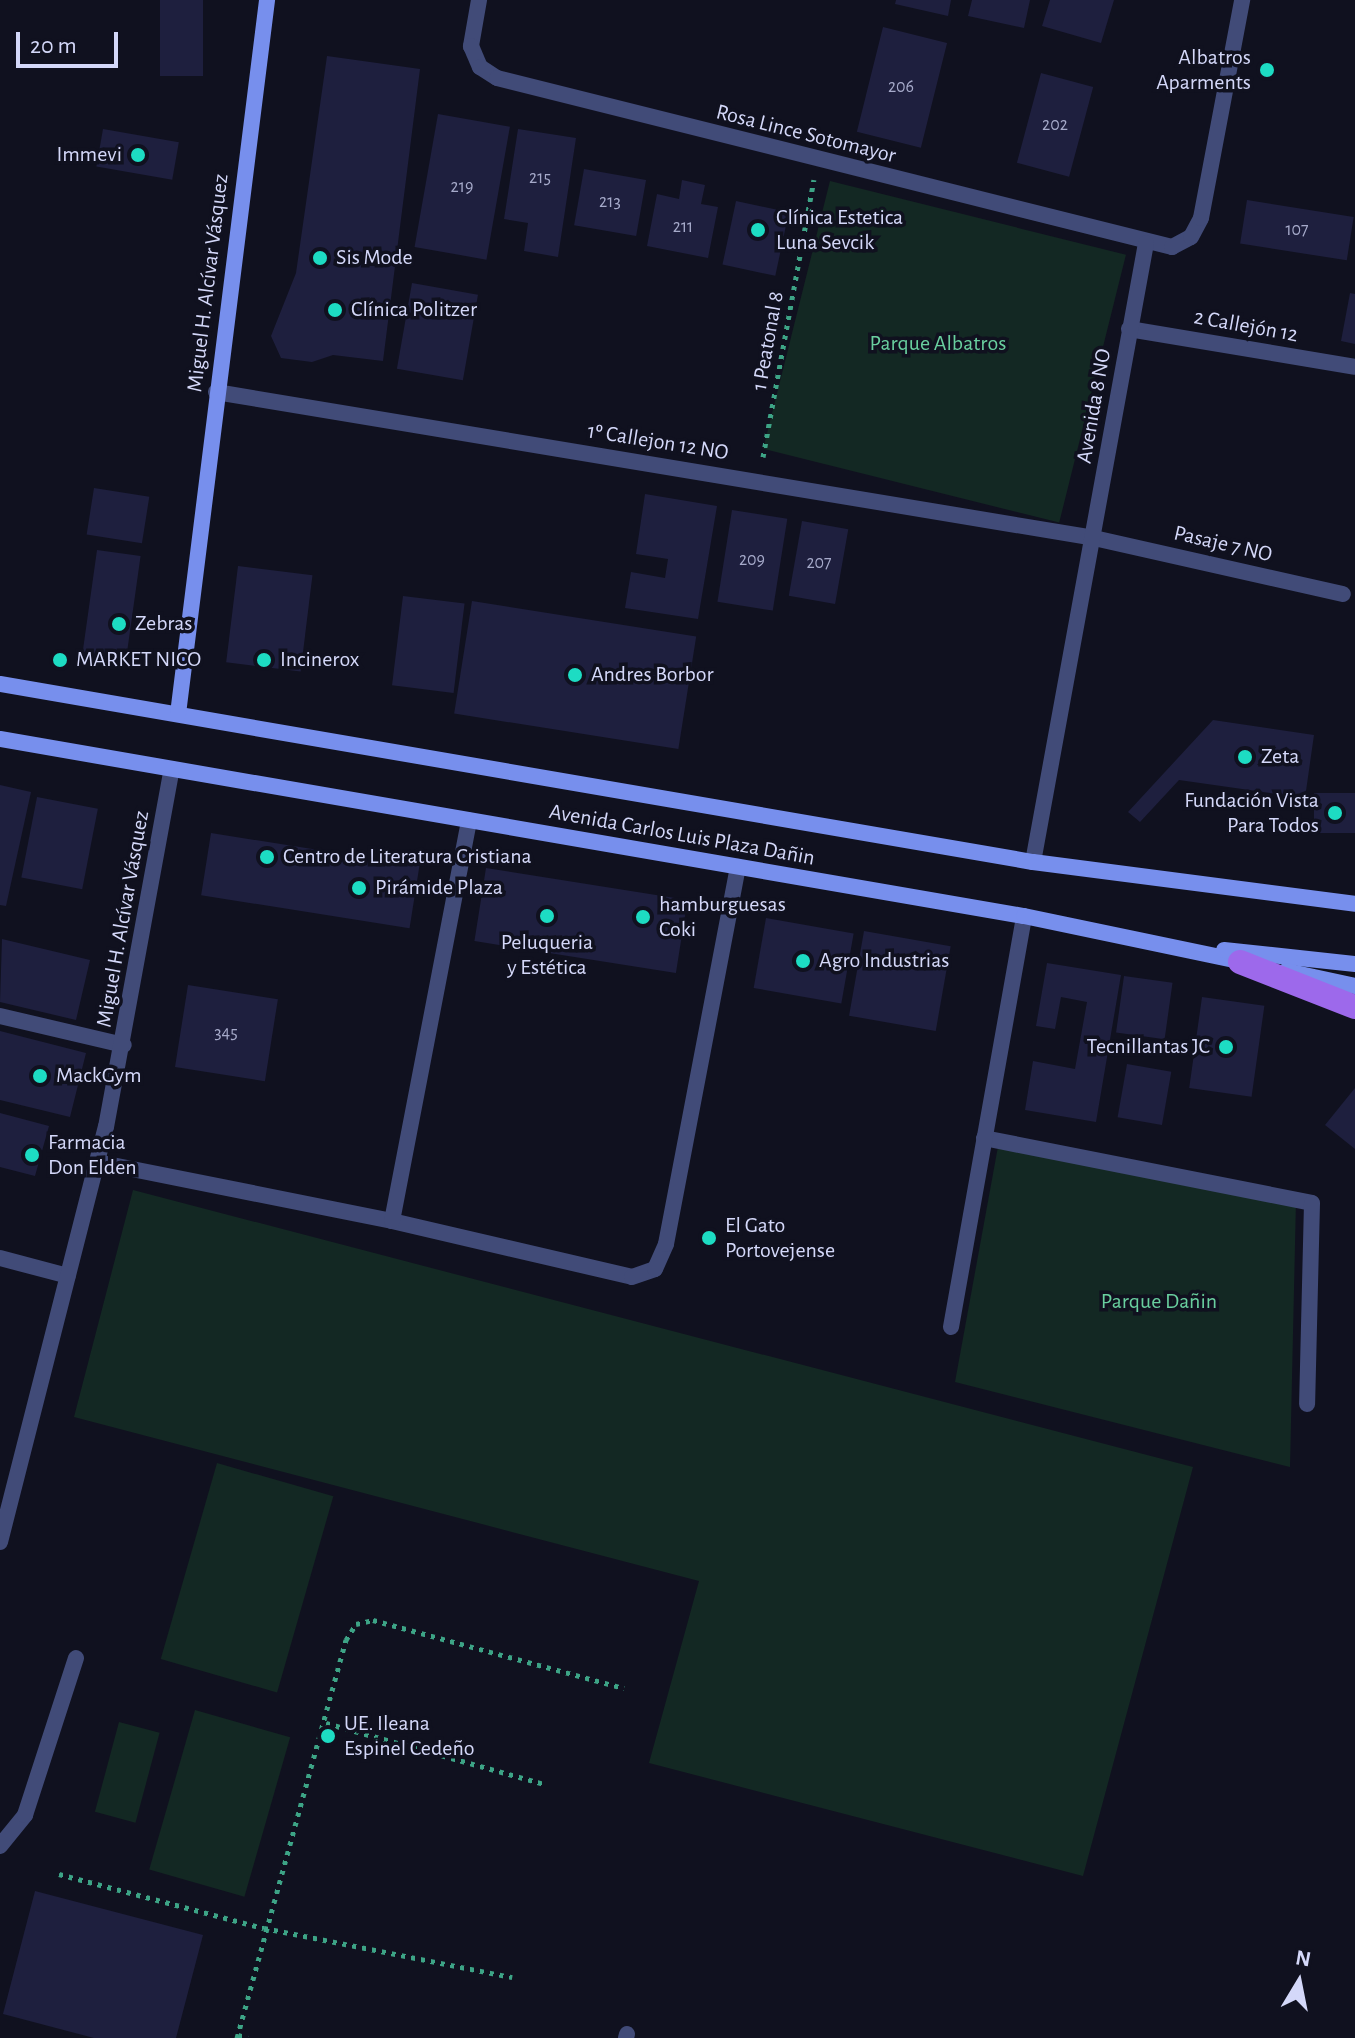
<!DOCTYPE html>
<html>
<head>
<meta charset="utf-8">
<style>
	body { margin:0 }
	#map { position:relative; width:1355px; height:2038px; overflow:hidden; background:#10111f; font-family:"Alegreya Sans",sans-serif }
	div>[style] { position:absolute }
	.green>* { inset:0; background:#132823; transform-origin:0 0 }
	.building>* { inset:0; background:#1e1f3e; transform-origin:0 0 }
	.path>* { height:5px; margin-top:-2.5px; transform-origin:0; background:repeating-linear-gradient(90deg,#3da486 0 4px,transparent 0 10px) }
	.lane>* { height:16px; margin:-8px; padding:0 8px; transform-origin:8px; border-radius:8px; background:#414b78 }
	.street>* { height:16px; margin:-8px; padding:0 8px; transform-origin:8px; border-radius:8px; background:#414b78 }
	.secondary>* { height:16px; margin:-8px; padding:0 8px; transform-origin:8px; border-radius:8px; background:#778fed }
	.primary>* { height:24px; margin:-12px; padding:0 12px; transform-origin:12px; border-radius:12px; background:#9d69eb }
	.dots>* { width:22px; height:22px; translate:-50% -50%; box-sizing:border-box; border:4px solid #10111f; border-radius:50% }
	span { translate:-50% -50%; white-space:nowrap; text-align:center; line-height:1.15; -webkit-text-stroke:7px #10111f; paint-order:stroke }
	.number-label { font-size:18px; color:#a6aaca }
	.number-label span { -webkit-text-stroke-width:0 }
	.poi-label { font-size:22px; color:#d4d8f9 }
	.right { translate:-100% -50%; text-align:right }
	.left { translate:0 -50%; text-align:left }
	.street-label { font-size:22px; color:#d4d8f9 }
	.park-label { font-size:22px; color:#69cf9f }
	.north { position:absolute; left:1259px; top:1942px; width:80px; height:80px; -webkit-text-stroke:6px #10111f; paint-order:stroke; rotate:10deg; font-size:22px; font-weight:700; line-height:32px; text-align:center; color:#d4d8f9 }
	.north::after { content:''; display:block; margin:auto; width:28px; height:36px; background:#d4d8f9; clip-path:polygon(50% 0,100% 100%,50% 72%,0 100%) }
	.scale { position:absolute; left:16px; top:32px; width:102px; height:36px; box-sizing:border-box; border:4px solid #d4d8f9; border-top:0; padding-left:10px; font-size:24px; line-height:28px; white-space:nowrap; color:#d4d8f9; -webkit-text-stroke:6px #10111f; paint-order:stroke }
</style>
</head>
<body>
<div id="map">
	<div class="green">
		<div style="left:830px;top:181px;width:305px;height:276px;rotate:14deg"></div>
		<div style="clip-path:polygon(999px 1141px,1296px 1200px,1290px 1467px,955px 1382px)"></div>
		<div style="clip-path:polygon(133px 1190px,1193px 1467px,1083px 1876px,649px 1763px,699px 1581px,74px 1417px)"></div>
		<div style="left:217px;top:1463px;width:121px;height:204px;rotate:16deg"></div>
		<div style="left:195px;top:1710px;width:99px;height:166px;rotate:16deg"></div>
		<div style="left:119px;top:1722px;width:42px;height:93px;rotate:15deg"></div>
	</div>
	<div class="building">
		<div style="left:160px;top:0;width:43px;height:76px"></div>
		<div style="clip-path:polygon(896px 0,951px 0,948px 16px,895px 4px)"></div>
		<div style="clip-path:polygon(972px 0,1030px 0,1024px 28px,968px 16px)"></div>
		<div style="clip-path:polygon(1050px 0,1114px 0,1101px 43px,1042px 26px)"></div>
		<div style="left:883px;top:27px;width:66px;height:108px;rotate:14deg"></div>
		<div style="clip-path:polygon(327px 56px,420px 69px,383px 361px,333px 355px,312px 362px,281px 358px,271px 336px,296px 273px)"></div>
		<div style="left:1041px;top:73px;width:54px;height:93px;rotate:15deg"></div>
		<div style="left:438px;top:114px;width:73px;height:135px;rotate:10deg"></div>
		<div style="left:103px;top:129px;width:77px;height:38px;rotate:10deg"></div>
		<div style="clip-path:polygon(518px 129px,576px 138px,558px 257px,524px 251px,528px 223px,504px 219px)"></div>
		<div style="left:584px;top:169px;width:63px;height:57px;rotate:10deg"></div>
		<div style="clip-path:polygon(682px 180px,705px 185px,701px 204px,718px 207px,708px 258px,647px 246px,657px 194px,679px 199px)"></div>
		<div style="left:1247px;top:200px;width:108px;height:44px;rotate:9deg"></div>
		<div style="left:736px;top:201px;width:54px;height:65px;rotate:12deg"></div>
		<div style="left:412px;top:283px;width:67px;height:87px;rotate:10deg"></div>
		<div style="clip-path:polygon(1350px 293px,1355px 294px,1355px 344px,1341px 341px)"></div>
		<div style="left:94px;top:488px;width:56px;height:47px;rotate:9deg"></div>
		<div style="clip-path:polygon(645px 494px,717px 506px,698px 619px,625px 608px,631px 572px,665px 578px,668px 559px,636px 554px)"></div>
		<div style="left:732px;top:510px;width:56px;height:93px;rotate:9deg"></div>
		<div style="left:802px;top:521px;width:47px;height:76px;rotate:10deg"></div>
		<div style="left:97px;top:550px;width:44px;height:103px;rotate:8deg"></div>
		<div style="left:238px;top:566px;width:75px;height:97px;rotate:7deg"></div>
		<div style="left:403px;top:596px;width:62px;height:90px;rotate:7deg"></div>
		<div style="left:472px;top:601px;width:227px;height:114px;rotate:9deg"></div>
		<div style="clip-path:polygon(1213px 720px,1314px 735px,1305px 798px,1179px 780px,1140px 822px,1128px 812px)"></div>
		<div style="clip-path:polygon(0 785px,31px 792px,6px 906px,0 905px)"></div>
		<div style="left:1355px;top:793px;width:40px;height:41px;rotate:90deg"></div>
		<div style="left:37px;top:797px;width:62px;height:82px;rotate:11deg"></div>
		<div style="left:211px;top:833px;width:211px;height:63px;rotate:9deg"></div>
		<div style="left:486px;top:868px;width:204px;height:74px;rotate:9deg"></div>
		<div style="left:766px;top:918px;width:89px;height:71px;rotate:10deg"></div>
		<div style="left:864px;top:931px;width:88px;height:86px;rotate:10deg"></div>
		<div style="clip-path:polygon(2px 939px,90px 960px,76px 1020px,0 1002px)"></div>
		<div style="clip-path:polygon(1047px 963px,1121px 975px,1096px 1122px,1025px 1110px,1033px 1061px,1075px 1069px,1087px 1002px,1061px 997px,1055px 1029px,1036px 1026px)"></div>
		<div style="left:1124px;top:976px;width:49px;height:57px;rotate:8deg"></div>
		<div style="left:188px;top:985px;width:91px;height:83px;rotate:9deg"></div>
		<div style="left:1202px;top:997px;width:63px;height:92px;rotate:8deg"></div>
		<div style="clip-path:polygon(0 1031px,86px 1053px,70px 1117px,0 1100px)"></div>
		<div style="left:1127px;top:1064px;width:45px;height:54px;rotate:10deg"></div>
		<div style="clip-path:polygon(1355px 1088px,1355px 1149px,1325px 1125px)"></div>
		<div style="clip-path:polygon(0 1113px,49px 1126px,35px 1176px,0 1167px)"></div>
		<div style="clip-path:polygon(35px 1891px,203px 1935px,176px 2038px,94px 2038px,3px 2014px)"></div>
	</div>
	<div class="path">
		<div style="left:763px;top:457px;width:282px;rotate:-79.6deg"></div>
		<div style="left:326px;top:1723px;width:227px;rotate:15.6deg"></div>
		<div style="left:59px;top:1874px;width:212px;rotate:14.8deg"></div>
		<div style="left:264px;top:1928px;width:253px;rotate:11.2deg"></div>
		<div style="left:238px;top:2035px;width:10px;rotate:17deg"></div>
		<div style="left:237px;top:2038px;width:413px;rotate:-74.7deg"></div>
		<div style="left:346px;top:1640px;width:19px;rotate:-58deg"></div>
		<div style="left:356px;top:1624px;width:17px;rotate:-13deg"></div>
		<div style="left:373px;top:1620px;width:260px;rotate:15.2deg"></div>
	</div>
	<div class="lane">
		<div style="left:0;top:1846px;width:40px;rotate:-51deg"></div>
		<div style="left:25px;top:1815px;width:165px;rotate:-72deg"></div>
		<div style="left:626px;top:2038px;width:4px;rotate:-76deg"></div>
	</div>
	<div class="street">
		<div style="left:479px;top:0;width:47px;rotate:99.9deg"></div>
		<div style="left:471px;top:46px;width:23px;rotate:67deg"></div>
		<div style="left:480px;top:67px;width:20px;rotate:33deg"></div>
		<div style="left:497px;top:78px;width:696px;rotate:14.06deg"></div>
		<div style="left:1172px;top:247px;width:21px;rotate:-28deg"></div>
		<div style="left:1191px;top:237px;width:21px;rotate:-62deg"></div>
		<div style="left:1201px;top:218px;width:222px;rotate:-79.3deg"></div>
		<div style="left:1129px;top:329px;width:229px;rotate:9.5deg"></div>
		<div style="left:216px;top:392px;width:890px;rotate:9.44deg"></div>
		<div style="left:1094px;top:538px;width:255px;rotate:12.7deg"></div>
		<div style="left:1033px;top:862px;width:629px;rotate:-79.65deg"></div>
		<div style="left:0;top:1016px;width:127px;rotate:13.2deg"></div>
		<div style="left:984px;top:1138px;width:334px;rotate:11.2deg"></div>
		<div style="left:1312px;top:1203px;width:201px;rotate:91.4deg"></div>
		<div style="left:97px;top:1162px;width:301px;rotate:11.3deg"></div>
		<div style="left:392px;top:1221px;width:246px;rotate:13.1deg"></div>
		<div style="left:632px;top:1277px;width:24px;rotate:-19deg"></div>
		<div style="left:655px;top:1269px;width:27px;rotate:-66deg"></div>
		<div style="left:666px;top:1244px;width:384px;rotate:-79.2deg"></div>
		<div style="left:392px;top:1221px;width:408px;rotate:-79.1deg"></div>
		<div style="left:0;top:1258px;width:70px;rotate:14.8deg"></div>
		<div style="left:951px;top:1327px;width:417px;rotate:-79.9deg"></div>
		<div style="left:0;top:1542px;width:428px;rotate:-75.7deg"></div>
		<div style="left:106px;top:1127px;width:364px;rotate:-79.6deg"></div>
	</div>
	<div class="secondary">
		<div style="left:0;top:684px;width:1048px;rotate:9.78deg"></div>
		<div style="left:1033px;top:862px;width:325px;rotate:7.4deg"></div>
		<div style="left:178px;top:714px;width:720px;rotate:-82.89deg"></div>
		<div style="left:0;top:739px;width:1039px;rotate:9.81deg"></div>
		<div style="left:1024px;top:916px;width:229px;rotate:11.8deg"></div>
		<div style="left:1224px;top:950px;width:132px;rotate:6.1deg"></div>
		<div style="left:1286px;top:971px;width:71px;rotate:12.3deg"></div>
	</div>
	<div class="primary">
		<div style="left:1240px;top:962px;width:123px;rotate:21.4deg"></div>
	</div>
	<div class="dots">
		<div style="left:1267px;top:70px;background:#1ddcc3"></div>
		<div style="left:138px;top:155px;background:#1ddcc3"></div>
		<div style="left:758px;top:230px;background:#1ddcc3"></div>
		<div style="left:320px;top:258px;background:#1ddcc3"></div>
		<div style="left:335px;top:310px;background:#1ddcc3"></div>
		<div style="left:119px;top:624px;background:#1ddcc3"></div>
		<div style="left:60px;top:660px;background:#1ddcc3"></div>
		<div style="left:264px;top:660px;background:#1ddcc3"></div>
		<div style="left:575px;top:675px;background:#1ddcc3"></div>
		<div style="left:1245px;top:757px;background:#1ddcc3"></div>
		<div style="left:1335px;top:813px;background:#1ddcc3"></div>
		<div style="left:267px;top:857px;background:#1ddcc3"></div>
		<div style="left:359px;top:888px;background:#1ddcc3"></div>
		<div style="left:547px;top:916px;background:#1ddcc3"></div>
		<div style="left:643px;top:917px;background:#1ddcc3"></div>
		<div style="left:803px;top:961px;background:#1ddcc3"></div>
		<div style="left:1226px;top:1047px;background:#1ddcc3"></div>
		<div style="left:40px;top:1076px;background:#1ddcc3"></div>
		<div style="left:32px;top:1155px;background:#1ddcc3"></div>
		<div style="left:709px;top:1238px;background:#1ddcc3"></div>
		<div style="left:328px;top:1736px;background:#1ddcc3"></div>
	</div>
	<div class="number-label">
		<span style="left:901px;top:87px">206</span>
		<span style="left:1055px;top:125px">202</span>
		<span style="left:540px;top:178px">215</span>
		<span style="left:462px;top:187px">219</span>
		<span style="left:610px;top:202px">213</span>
		<span style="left:683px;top:227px">211</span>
		<span style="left:1297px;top:230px">107</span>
		<span style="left:752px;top:560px">209</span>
		<span style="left:819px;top:563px">207</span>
		<span style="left:226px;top:1033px">345</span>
	</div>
	<div class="poi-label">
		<span class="right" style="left:1251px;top:70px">Albatros<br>Aparments</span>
		<span class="right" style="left:122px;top:155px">Immevi</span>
		<span class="left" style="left:776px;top:230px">Clínica Estetica<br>Luna Sevcik</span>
		<span class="left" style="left:336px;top:258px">Sis Mode</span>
		<span class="left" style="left:351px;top:310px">Clínica Politzer</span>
		<span class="left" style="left:135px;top:624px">Zebras</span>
		<span class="left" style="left:76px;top:660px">MARKET NICO</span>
		<span class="left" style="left:280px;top:660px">Incinerox</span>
		<span class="left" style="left:591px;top:675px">Andres Borbor</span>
		<span class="left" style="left:1261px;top:757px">Zeta</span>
		<span class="right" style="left:1319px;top:813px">Fundación Vista<br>Para Todos</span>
		<span class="left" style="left:283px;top:857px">Centro de Literatura Cristiana</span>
		<span class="left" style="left:375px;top:888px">Pirámide Plaza</span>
		<span class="left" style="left:659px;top:917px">hamburguesas<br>Coki</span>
		<span style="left:547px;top:955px">Peluqueria<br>y Estética</span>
		<span class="left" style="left:819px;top:961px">Agro Industrias</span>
		<span class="right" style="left:1210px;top:1047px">Tecnillantas JC</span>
		<span class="left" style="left:56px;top:1076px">MackGym</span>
		<span class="left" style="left:48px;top:1155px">Farmacia<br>Don Elden</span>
		<span class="left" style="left:725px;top:1238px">El Gato<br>Portovejense</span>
		<span class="left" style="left:344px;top:1736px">UE. Ileana<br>Espinel Cedeño</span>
	</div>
	<div class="street-label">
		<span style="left:806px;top:134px;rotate:14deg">Rosa Lince Sotomayor</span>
		<span style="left:208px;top:283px;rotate:-83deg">Miguel H. Alcívar Vásquez</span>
		<span style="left:1246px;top:326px;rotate:10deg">2 Callejón 12</span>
		<span style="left:768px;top:341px;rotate:-80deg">1 Peatonal 8</span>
		<span style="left:1094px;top:406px;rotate:-80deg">Avenida 8 NO</span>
		<span style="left:658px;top:442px;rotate:9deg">1º Callejon 12 NO</span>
		<span style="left:1223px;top:544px;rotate:13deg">Pasaje 7 NO</span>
		<span style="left:682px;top:835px;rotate:10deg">Avenida Carlos Luis Plaza Dañin</span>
		<span style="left:123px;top:919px;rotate:-80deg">Miguel H. Alcívar Vásquez</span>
	</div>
	<div class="park-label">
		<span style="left:938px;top:344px">Parque Albatros</span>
		<span style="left:1159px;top:1302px">Parque Dañin</span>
	</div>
	<div class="north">N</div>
	<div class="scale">20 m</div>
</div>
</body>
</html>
